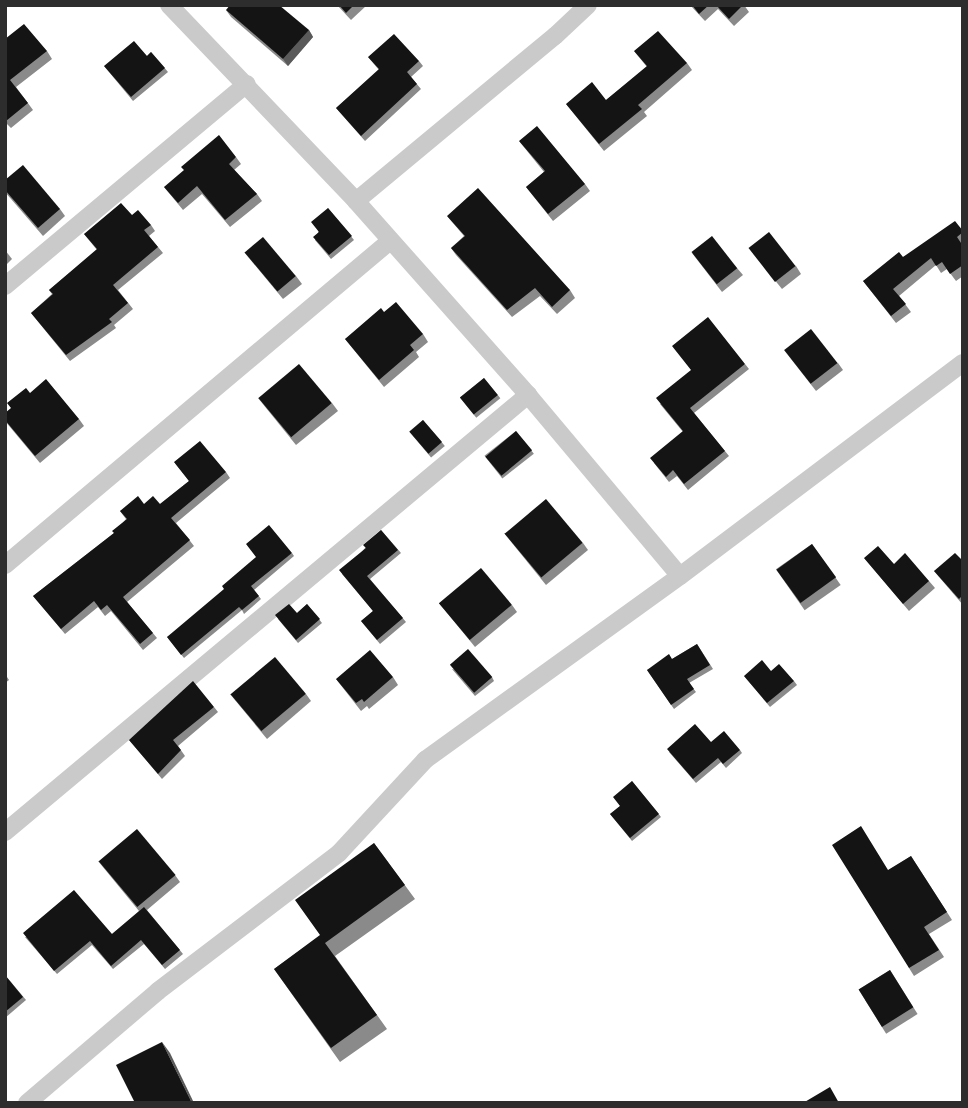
<!DOCTYPE html>
<html>
<head>
<meta charset="utf-8">
<style>
	body { margin:0 }
	#map { position:relative; width:968px; height:1108px; overflow:hidden; background:#fff; font-family:"Nunito Sans",sans-serif }
	div>[style] { position:absolute }
	.minor>* { height:18px; margin:-9px; padding:0 9px; transform-origin:9px; border-radius:9px; background:#cacaca }
	.wall>* { inset:0; background:#8a8a8a; transform-origin:0 0 }
	.shaded-wall>* { inset:0; background:#5a5a5a }
	.building>* { inset:0; background:#141414; transform-origin:0 0 }
	span { translate:-50% -50%; white-space:nowrap; text-align:center; line-height:1.15; -webkit-text-stroke:7px #fff; paint-order:stroke }
	.frame { position:absolute; inset:0; border:7px solid #2d2d2d; pointer-events:none }
</style>
</head>
<body>
<div id="map">
	<div class="minor">
		<div style="left:169px;top:5px;width:271px;rotate:46.3deg"></div>
		<div style="left:356px;top:201px;width:259px;rotate:48.4deg"></div>
		<div style="left:528px;top:395px;width:236px;rotate:50deg"></div>
		<div style="left:356px;top:201px;width:259px;rotate:-39.7deg"></div>
		<div style="left:555px;top:36px;width:45px;rotate:-43.2deg"></div>
		<div style="left:5px;top:286px;width:315px;rotate:-39.9deg"></div>
		<div style="left:5px;top:565px;width:503px;rotate:-40.08deg"></div>
		<div style="left:5px;top:832px;width:682px;rotate:-39.88deg"></div>
		<div style="left:27px;top:1103px;width:172px;rotate:-40.5deg"></div>
		<div style="left:158px;top:991px;width:228px;rotate:-37.3deg"></div>
		<div style="left:339px;top:853px;width:127px;rotate:-47.2deg"></div>
		<div style="left:425px;top:760px;width:314px;rotate:-35.8deg"></div>
		<div style="left:680px;top:576px;width:354px;rotate:-37deg"></div>
	</div>
	<div class="wall">
		<div style="clip-path:polygon(337px 5px,367px 5px,351px 20px)"></div>
		<div style="clip-path:polygon(690px 5px,744px 5px,749px 12px,734px 26px,718px 9px,705px 21px)"></div>
		<div style="clip-path:polygon(226px 10px,309px 30px,313px 37px,288px 66px,231px 17px)"></div>
		<div style="clip-path:polygon(5px 39px,47px 51px,52px 59px,16px 87px,33px 110px,11px 128px,5px 122px)"></div>
		<div style="clip-path:polygon(634px 51px,687px 63px,692px 70px,644px 112px,647px 116px,604px 151px,566px 104px,606px 100px,647px 67px)"></div>
		<div style="clip-path:polygon(151px 52px,168px 72px,133px 101px,104px 66px,147px 56px)"></div>
		<div style="clip-path:polygon(368px 57px,419px 61px,423px 66px,411px 77px,421px 89px,365px 141px,336px 108px,379px 70px)"></div>
		<div style="clip-path:polygon(519px 141px,585px 184px,590px 191px,553px 221px,526px 187px,544px 172px)"></div>
		<div style="clip-path:polygon(236px 157px,241px 164px,234px 170px,257px 194px,262px 201px,230px 227px,202px 194px,183px 210px,164px 187px)"></div>
		<div style="clip-path:polygon(5px 180px,60px 209px,65px 216px,43px 236px,5px 192px)"></div>
		<div style="clip-path:polygon(328px 208px,354px 240px,331px 259px,315px 240px)"></div>
		<div style="clip-path:polygon(132px 215px,151px 225px,155px 231px,149px 236px,163px 253px,118px 290px,133px 309px,114px 325px,116px 328px,70px 361px,31px 313px,52px 294px,49px 290px,97px 250px,84px 234px)"></div>
		<div style="clip-path:polygon(447px 216px,570px 290px,575px 298px,557px 314px,540px 296px,512px 317px,456px 255px,451px 248px,464px 236px)"></div>
		<div style="clip-path:polygon(963px 231px,963px 276px,956px 281px,947px 269px,941px 273px,936px 265px,899px 296px,911px 312px,896px 323px,863px 281px,903px 257px)"></div>
		<div style="clip-path:polygon(749px 248px,796px 266px,801px 274px,782px 289px)"></div>
		<div style="clip-path:polygon(5px 250px,12px 259px,5px 266px)"></div>
		<div style="clip-path:polygon(244px 252px,296px 276px,302px 284px,283px 299px)"></div>
		<div style="clip-path:polygon(692px 253px,737px 268px,743px 275px,722px 292px)"></div>
		<div style="clip-path:polygon(384px 312px,423px 334px,428px 342px,416px 352px,419px 357px,384px 387px,345px 339px)"></div>
		<div style="clip-path:polygon(784px 350px,838px 363px,843px 370px,816px 391px)"></div>
		<div style="clip-path:polygon(745px 364px,749px 369px,694px 413px,729px 456px,688px 490px,677px 476px,669px 482px,654px 463px,683px 432px,660px 404px)"></div>
		<div style="left:484px;top:378px;width:26px;height:31px;rotate:51deg"></div>
		<div style="clip-path:polygon(30px 393px,79px 419px,84px 426px,40px 463px,5px 421px)"></div>
		<div style="clip-path:polygon(258px 398px,332px 403px,338px 411px,296px 445px)"></div>
		<div style="left:423px;top:420px;width:34px;height:18px;rotate:50deg"></div>
		<div style="left:516px;top:431px;width:29px;height:40px;rotate:52deg"></div>
		<div style="clip-path:polygon(174px 462px,226px 472px,230px 478px,176px 523px,194px 546px,127px 602px,157px 638px,143px 650px,111px 611px,105px 616px,98px 607px,65px 634px,33px 596px,114px 533px,126px 519px,120px 511px,144px 504px,160px 504px,189px 481px)"></div>
		<div style="clip-path:polygon(381px 530px,401px 553px,370px 579px,406px 622px,380px 644px,361px 621px,373px 611px,342px 574px)"></div>
		<div style="clip-path:polygon(504px 533px,583px 543px,588px 550px,546px 585px)"></div>
		<div style="left:812px;top:544px;width:50px;height:44px;rotate:55deg"></div>
		<div style="clip-path:polygon(292px 553px,294px 556px,254px 590px,261px 599px,244px 614px,242px 610px,184px 658px,167px 637px)"></div>
		<div style="clip-path:polygon(864px 558px,894px 564px,929px 581px,935px 588px,909px 611px)"></div>
		<div style="clip-path:polygon(963px 561px,963px 605px,934px 571px)"></div>
		<div style="clip-path:polygon(439px 603px,512px 605px,517px 612px,475px 647px)"></div>
		<div style="clip-path:polygon(307px 604px,322px 623px,298px 643px,278px 619px,297px 613px)"></div>
		<div style="clip-path:polygon(697px 644px,713px 669px,689px 683px,696px 692px,674px 709px,647px 670px,672px 659px)"></div>
		<div style="clip-path:polygon(452px 669px,492px 677px,494px 681px,475px 696px)"></div>
		<div style="clip-path:polygon(5px 674px,9px 680px,5px 683px)"></div>
		<div style="clip-path:polygon(744px 676px,794px 681px,797px 685px,770px 707px)"></div>
		<div style="clip-path:polygon(393px 677px,398px 685px,369px 709px,367px 706px,361px 711px,336px 679px)"></div>
		<div style="clip-path:polygon(230px 694px,306px 694px,311px 701px,267px 739px)"></div>
		<div style="clip-path:polygon(214px 707px,218px 712px,178px 746px,185px 756px,162px 779px,129px 740px)"></div>
		<div style="clip-path:polygon(711px 742px,740px 750px,742px 753px,726px 768px,721px 762px,696px 783px,669px 752px)"></div>
		<div style="clip-path:polygon(632px 781px,661px 817px,632px 841px,610px 814px,620px 806px)"></div>
		<div style="clip-path:polygon(374px 843px,415px 899px,335px 956px,387px 1029px,340px 1062px,274px 969px,320px 936px)"></div>
		<div style="clip-path:polygon(911px 856px,952px 920px,929px 934px,944px 957px,914px 976px,909px 968px,889px 870px)"></div>
		<div style="clip-path:polygon(98px 861px,175px 875px,180px 882px,147px 910px,183px 954px,165px 969px,144px 944px,113px 969px,92px 945px,57px 974px,25px 937px,112px 934px,139px 911px)"></div>
		<div style="left:890px;top:970px;width:52px;height:37px;rotate:58deg"></div>
		<div style="clip-path:polygon(5px 975px,26px 1000px,5px 1018px)"></div>
	</div>
	<div class="shaded-wall">
		<div style="clip-path:polygon(309px 30px,313px 37px,288px 66px,283px 59px)"></div>
		<div style="clip-path:polygon(162px 1042px,170px 1053px,194px 1103px,192px 1103px)"></div>
	</div>
	<div class="building">
		<div style="clip-path:polygon(230px 5px,279px 5px,309px 30px,283px 59px,226px 10px)"></div>
		<div style="clip-path:polygon(339px 5px,354px 5px,346px 13px)"></div>
		<div style="clip-path:polygon(692px 5px,709px 5px,699px 14px)"></div>
		<div style="clip-path:polygon(716px 5px,743px 5px,729px 19px)"></div>
		<div style="clip-path:polygon(24px 24px,47px 51px,10px 80px,28px 103px,6px 121px,5px 39px)"></div>
		<div style="clip-path:polygon(658px 31px,687px 63px,638px 105px,642px 109px,599px 144px,566px 104px,592px 82px,606px 100px,647px 66px,634px 51px)"></div>
		<div style="clip-path:polygon(394px 34px,419px 61px,407px 72px,417px 84px,361px 136px,336px 108px,379px 69px,368px 57px)"></div>
		<div style="clip-path:polygon(134px 41px,147px 56px,151px 52px,165px 68px,131px 97px,104px 66px)"></div>
		<div style="clip-path:polygon(537px 126px,585px 184px,548px 214px,526px 187px,545px 171px,519px 141px)"></div>
		<div style="clip-path:polygon(219px 135px,236px 157px,229px 164px,257px 194px,225px 220px,197px 186px,178px 203px,164px 187px,184px 170px,181px 167px)"></div>
		<div style="clip-path:polygon(23px 165px,60px 209px,38px 228px,5px 190px,5px 180px)"></div>
		<div style="clip-path:polygon(478px 188px,570px 290px,552px 307px,535px 288px,507px 310px,451px 248px,465px 236px,447px 216px)"></div>
		<div style="clip-path:polygon(121px 203px,132px 215px,138px 210px,151px 225px,144px 230px,158px 247px,113px 285px,128px 303px,109px 319px,112px 322px,66px 355px,31px 313px,53px 294px,49px 290px,97px 249px,84px 234px)"></div>
		<div style="clip-path:polygon(328px 208px,352px 236px,329px 255px,313px 237px,319px 232px,311px 222px)"></div>
		<div style="clip-path:polygon(955px 221px,963px 231px,963px 232px,957px 237px,963px 246px,963px 265px,950px 274px,942px 262px,936px 266px,931px 258px,893px 289px,906px 304px,891px 316px,863px 281px,899px 252px,903px 257px)"></div>
		<div style="left:769px;top:232px;width:43px;height:26px;rotate:52deg"></div>
		<div style="left:712px;top:236px;width:41px;height:26px;rotate:52deg"></div>
		<div style="left:263px;top:237px;width:51px;height:24px;rotate:50deg"></div>
		<div style="clip-path:polygon(396px 302px,423px 334px,410px 345px,414px 350px,379px 380px,345px 339px,381px 308px,384px 312px)"></div>
		<div style="clip-path:polygon(708px 317px,745px 364px,690px 408px,725px 451px,684px 484px,673px 470px,666px 477px,650px 458px,683px 431px,656px 398px,691px 370px,672px 346px)"></div>
		<div style="left:811px;top:329px;width:43px;height:34px;rotate:52deg"></div>
		<div style="left:299px;top:364px;width:51px;height:53px;rotate:50deg"></div>
		<div style="left:484px;top:378px;width:22px;height:31px;rotate:51deg"></div>
		<div style="clip-path:polygon(46px 379px,79px 419px,35px 456px,5px 420px,5px 413px,11px 408px,7px 403px,26px 388px,30px 393px)"></div>
		<div style="left:423px;top:420px;width:29px;height:18px;rotate:49deg"></div>
		<div style="left:516px;top:431px;width:25px;height:40px;rotate:50deg"></div>
		<div style="clip-path:polygon(200px 441px,226px 472px,171px 518px,190px 540px,123px 597px,153px 633px,140px 644px,107px 605px,101px 610px,94px 601px,61px 629px,33px 596px,114px 533px,112px 531px,127px 519px,120px 511px,138px 496px,144px 504px,153px 496px,160px 504px,189px 481px,174px 462px)"></div>
		<div style="left:546px;top:499px;width:57px;height:54px;rotate:50deg"></div>
		<div style="clip-path:polygon(269px 525px,292px 553px,251px 586px,259px 596px,242px 610px,239px 607px,181px 655px,167px 637px,224px 589px,222px 586px,256px 557px,246px 544px)"></div>
		<div style="clip-path:polygon(381px 530px,398px 550px,367px 576px,403px 618px,377px 640px,361px 621px,373px 611px,339px 570px,366px 548px,363px 545px)"></div>
		<div style="left:812px;top:544px;width:41px;height:44px;rotate:54deg"></div>
		<div style="clip-path:polygon(878px 546px,894px 564px,905px 553px,929px 581px,903px 604px,864px 558px)"></div>
		<div style="clip-path:polygon(955px 553px,963px 561px,963px 595px,959px 599px,934px 571px)"></div>
		<div style="left:481px;top:568px;width:48px;height:55px;rotate:50deg"></div>
		<div style="clip-path:polygon(289px 604px,297px 613px,307px 604px,320px 619px,296px 640px,275px 615px)"></div>
		<div style="clip-path:polygon(697px 644px,710px 665px,687px 679px,694px 689px,671px 705px,647px 670px,669px 654px,672px 659px)"></div>
		<div style="left:468px;top:649px;width:37px;height:24px;rotate:49deg"></div>
		<div style="clip-path:polygon(370px 650px,393px 677px,364px 702px,362px 699px,356px 703px,336px 679px)"></div>
		<div style="left:275px;top:657px;width:48px;height:58px;rotate:50deg"></div>
		<div style="clip-path:polygon(762px 660px,771px 671px,779px 664px,794px 681px,767px 703px,744px 676px)"></div>
		<div style="clip-path:polygon(193px 681px,214px 707px,173px 740px,181px 750px,158px 774px,129px 740px)"></div>
		<div style="clip-path:polygon(695px 724px,711px 742px,724px 731px,740px 750px,723px 764px,718px 758px,693px 779px,667px 749px)"></div>
		<div style="clip-path:polygon(632px 781px,659px 814px,630px 838px,610px 814px,620px 806px,613px 797px)"></div>
		<div style="clip-path:polygon(861px 826px,888px 870px,911px 856px,947px 912px,924px 927px,939px 950px,909px 968px,832px 845px)"></div>
		<div style="left:137px;top:829px;width:60px;height:50px;rotate:50deg"></div>
		<div style="clip-path:polygon(374px 843px,405px 885px,325px 943px,377px 1015px,331px 1048px,274px 969px,320px 935px,295px 900px)"></div>
		<div style="clip-path:polygon(74px 890px,112px 934px,144px 907px,180px 950px,162px 965px,141px 940px,111px 966px,90px 941px,54px 971px,23px 933px)"></div>
		<div style="left:890px;top:970px;width:44px;height:37px;rotate:58deg"></div>
		<div style="clip-path:polygon(5px 975px,23px 997px,5px 1012px)"></div>
		<div style="clip-path:polygon(162px 1042px,192px 1103px,135px 1103px,116px 1065px)"></div>
		<div style="clip-path:polygon(830px 1087px,839px 1103px,803px 1103px)"></div>
	</div>
	<div class="frame"></div>
</div>
</body>
</html>
